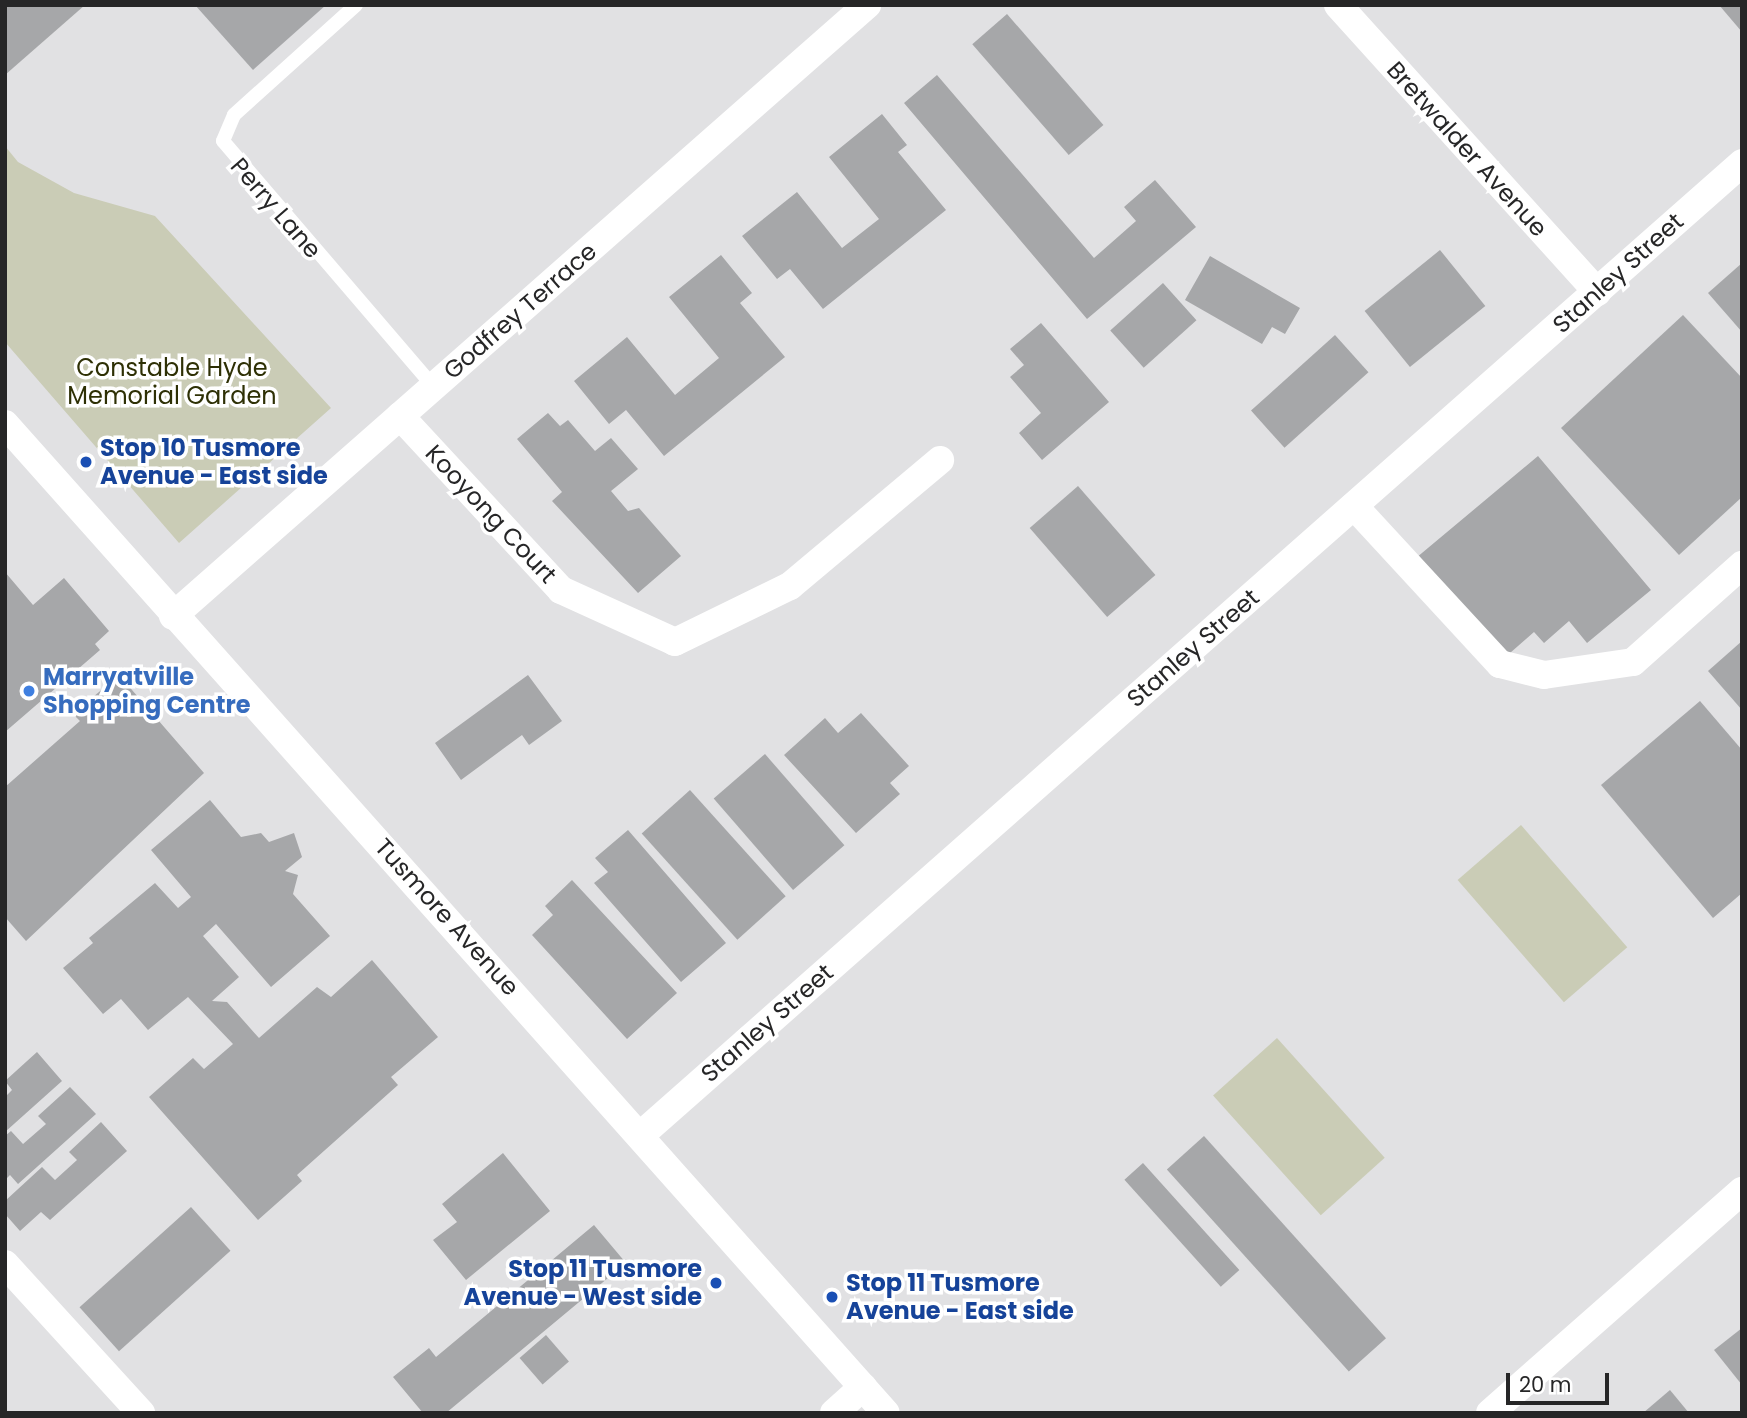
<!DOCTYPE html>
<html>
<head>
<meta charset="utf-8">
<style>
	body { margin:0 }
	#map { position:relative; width:1747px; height:1418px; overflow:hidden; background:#e1e1e3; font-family:Poppins,sans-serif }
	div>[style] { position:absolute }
	.green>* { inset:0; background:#caccb6; transform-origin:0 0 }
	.building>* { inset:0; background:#a6a7a9; transform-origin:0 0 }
	.lane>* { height:14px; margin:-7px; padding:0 7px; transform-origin:7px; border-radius:7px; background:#fff }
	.street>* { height:28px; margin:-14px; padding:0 14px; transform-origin:14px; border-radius:14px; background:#fff }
	.dots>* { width:19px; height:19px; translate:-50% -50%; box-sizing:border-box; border:4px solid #fff; border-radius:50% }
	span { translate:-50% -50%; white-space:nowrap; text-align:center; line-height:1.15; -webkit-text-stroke:7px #fff; paint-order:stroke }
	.street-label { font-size:24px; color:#262627 }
	.park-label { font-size:24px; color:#2e3005 }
	.transit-label { font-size:24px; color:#164399; font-weight:700 }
	.left { translate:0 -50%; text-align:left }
	.right { translate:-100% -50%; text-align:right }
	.shop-label { font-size:24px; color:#366cbe; font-weight:700 }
	.frame { position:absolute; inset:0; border:7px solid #262627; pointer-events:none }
	.scale { position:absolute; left:1506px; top:1373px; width:103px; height:32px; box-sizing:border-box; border:4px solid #262627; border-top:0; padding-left:9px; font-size:21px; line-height:24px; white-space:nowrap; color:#262627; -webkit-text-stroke:5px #fff; paint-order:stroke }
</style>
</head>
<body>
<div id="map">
	<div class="green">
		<div style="clip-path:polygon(5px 146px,18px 162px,74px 193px,155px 216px,331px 408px,179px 543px,5px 342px)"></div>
		<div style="left:1521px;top:825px;width:162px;height:84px;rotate:49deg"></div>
		<div style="left:1277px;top:1038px;width:161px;height:86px;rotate:48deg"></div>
	</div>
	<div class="building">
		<div style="clip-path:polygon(5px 5px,85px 5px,5px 75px)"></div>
		<div style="clip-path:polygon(195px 5px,326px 5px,253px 70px)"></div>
		<div style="clip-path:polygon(1719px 5px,1742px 5px,1742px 32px)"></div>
		<div style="left:1007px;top:14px;width:147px;height:46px;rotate:49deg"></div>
		<div style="clip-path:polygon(937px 75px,1094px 258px,1136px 221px,1124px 207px,1155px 180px,1196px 227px,1087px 319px,904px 103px)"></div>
		<div style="clip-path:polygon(882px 114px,907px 145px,898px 152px,946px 210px,823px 309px,790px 269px,777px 279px,742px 236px,797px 192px,842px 248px,879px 219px,829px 157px)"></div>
		<div style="left:1440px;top:250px;width:72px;height:97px;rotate:51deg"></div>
		<div style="clip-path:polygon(721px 255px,752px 293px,740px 303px,785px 357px,664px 456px,626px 410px,609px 424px,574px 381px,627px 337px,675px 395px,719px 358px,669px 297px)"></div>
		<div style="clip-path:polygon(1210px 256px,1300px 308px,1285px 334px,1272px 327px,1262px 344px,1185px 300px)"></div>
		<div style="clip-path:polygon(1742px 263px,1742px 332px,1708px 293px)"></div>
		<div style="left:1163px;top:283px;width:50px;height:71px;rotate:48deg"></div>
		<div style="clip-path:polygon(1683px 315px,1742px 378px,1742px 497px,1679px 555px,1561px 428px)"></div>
		<div style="clip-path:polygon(1041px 323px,1109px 402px,1042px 460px,1019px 433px,1041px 413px,1010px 377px,1024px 365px,1010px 349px)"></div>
		<div style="left:1335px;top:335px;width:50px;height:113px;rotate:48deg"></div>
		<div style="clip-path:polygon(548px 413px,560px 426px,568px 420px,595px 451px,611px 438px,638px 469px,611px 491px,628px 511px,639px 508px,681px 556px,638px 593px,552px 501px,562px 492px,517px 439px)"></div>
		<div style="clip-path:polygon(1538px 456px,1651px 590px,1587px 643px,1569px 621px,1544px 643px,1534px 632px,1502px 660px,1416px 558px)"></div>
		<div style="left:1078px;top:486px;width:118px;height:64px;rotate:49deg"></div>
		<div style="clip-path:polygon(5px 572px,33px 605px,64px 578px,109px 631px,95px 644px,100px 650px,5px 732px)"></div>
		<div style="clip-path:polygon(1742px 641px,1742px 710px,1708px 671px)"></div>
		<div style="clip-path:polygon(119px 675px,204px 773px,26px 941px,5px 917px,5px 787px,80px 721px,73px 714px)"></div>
		<div style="clip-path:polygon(528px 675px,562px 721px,529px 745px,522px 735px,461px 780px,435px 743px)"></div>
		<div style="clip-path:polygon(1700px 701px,1742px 750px,1742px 893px,1713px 918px,1601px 785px)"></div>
		<div style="clip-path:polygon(861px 713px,909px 766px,890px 783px,900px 794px,856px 833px,784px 755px,825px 718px,838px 733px)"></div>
		<div style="left:765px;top:754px;width:121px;height:68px;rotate:49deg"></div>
		<div style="left:690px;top:790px;width:143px;height:65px;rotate:48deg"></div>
		<div style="clip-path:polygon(210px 800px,241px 837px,261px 833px,269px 842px,294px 833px,302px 857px,285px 871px,298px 875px,293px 894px,330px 936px,271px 987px,216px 924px,203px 936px,239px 977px,212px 1001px,227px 1002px,259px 1038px,317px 987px,331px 997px,372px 960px,438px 1037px,391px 1077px,398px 1085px,297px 1175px,302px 1181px,258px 1220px,149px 1097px,193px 1058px,204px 1069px,233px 1044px,188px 997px,148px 1030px,121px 999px,103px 1014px,63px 968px,93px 943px,89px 938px,155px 883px,178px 908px,191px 897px,151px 850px)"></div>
		<div style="clip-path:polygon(628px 830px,726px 943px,681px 982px,594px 883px,608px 872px,595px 858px)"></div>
		<div style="clip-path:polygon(572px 880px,677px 993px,627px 1039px,532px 935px,553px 915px,545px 906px)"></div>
		<div style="clip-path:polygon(37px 1052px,62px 1081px,5px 1132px,5px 1097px,12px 1090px,5px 1081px)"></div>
		<div style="clip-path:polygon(70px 1087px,96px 1114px,18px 1184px,10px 1175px,5px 1180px,5px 1136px,11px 1131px,23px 1144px,46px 1124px,38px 1116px)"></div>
		<div style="clip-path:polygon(101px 1122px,127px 1151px,50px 1220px,41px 1212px,20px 1231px,5px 1214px,5px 1201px,42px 1167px,55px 1180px,77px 1160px,69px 1152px)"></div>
		<div style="left:1204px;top:1136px;width:272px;height:50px;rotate:48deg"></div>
		<div style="clip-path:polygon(503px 1153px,550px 1211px,466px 1280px,433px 1240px,457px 1222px,442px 1204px)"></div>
		<div style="left:1143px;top:1163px;width:144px;height:25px;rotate:48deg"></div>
		<div style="left:191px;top:1207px;width:59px;height:150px;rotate:48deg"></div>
		<div style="clip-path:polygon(594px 1225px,626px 1263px,446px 1413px,423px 1413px,393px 1377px,429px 1348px,436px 1357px)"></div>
		<div style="clip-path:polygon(1742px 1328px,1742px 1385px,1714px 1350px)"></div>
		<div style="left:546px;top:1335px;width:35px;height:35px;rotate:49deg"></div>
		<div style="clip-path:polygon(1670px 1390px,1689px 1413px,1643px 1413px)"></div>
	</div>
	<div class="lane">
		<div style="left:356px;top:5px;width:164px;rotate:138deg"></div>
		<div style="left:234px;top:115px;width:28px;rotate:113deg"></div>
		<div style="left:223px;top:141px;width:324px;rotate:49.4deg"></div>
	</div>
	<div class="street">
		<div style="left:1338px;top:5px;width:387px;rotate:47.9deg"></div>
		<div style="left:400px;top:416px;width:237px;rotate:47.2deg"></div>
		<div style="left:561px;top:590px;width:125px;rotate:24.5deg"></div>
		<div style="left:675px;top:642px;width:128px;rotate:-26deg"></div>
		<div style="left:790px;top:586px;width:196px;rotate:-40deg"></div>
		<div style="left:5px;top:424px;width:1324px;rotate:48.31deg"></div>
		<div style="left:1354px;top:506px;width:215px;rotate:47.3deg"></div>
		<div style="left:1500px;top:664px;width:45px;rotate:14deg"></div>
		<div style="left:1544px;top:675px;width:90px;rotate:-8.3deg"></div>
		<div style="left:1633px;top:662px;width:146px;rotate:-41.7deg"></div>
		<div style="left:173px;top:616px;width:925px;rotate:-41.36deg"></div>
		<div style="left:643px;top:1133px;width:1466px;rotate:-41.43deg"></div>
		<div style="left:5px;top:1264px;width:202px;rotate:47.6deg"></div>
		<div style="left:834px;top:1413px;width:39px;rotate:-42deg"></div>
		<div style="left:1490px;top:1413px;width:336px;rotate:-41.4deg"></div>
	</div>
	<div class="dots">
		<div style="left:86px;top:462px;background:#1a4fb4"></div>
		<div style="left:29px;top:691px;background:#3f7fe0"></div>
		<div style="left:716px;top:1283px;background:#1a4fb4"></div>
		<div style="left:832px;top:1297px;background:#1a4fb4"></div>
	</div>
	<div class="street-label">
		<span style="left:1467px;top:149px;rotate:48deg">Bretwalder Avenue</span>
		<span style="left:276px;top:208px;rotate:49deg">Perry Lane</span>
		<span style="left:1618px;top:273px;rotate:-42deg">Stanley Street</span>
		<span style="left:520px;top:311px;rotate:-41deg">Godfrey Terrace</span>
		<span style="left:491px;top:514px;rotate:47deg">Kooyong Court</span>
		<span style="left:1193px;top:648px;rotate:-41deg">Stanley Street</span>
		<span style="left:447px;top:917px;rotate:48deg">Tusmore Avenue</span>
		<span style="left:767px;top:1023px;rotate:-41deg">Stanley Street</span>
	</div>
	<div class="park-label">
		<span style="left:172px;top:382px">Constable Hyde<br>Memorial Garden</span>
	</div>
	<div class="transit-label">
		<span class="left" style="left:100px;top:462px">Stop 10 Tusmore<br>Avenue - East side</span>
		<span class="right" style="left:702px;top:1283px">Stop 11 Tusmore<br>Avenue - West side</span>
		<span class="left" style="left:846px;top:1297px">Stop 11 Tusmore<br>Avenue - East side</span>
	</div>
	<div class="shop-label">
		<span class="left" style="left:43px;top:691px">Marryatville<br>Shopping Centre</span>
	</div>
	<div class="frame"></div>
	<div class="scale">20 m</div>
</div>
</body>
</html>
